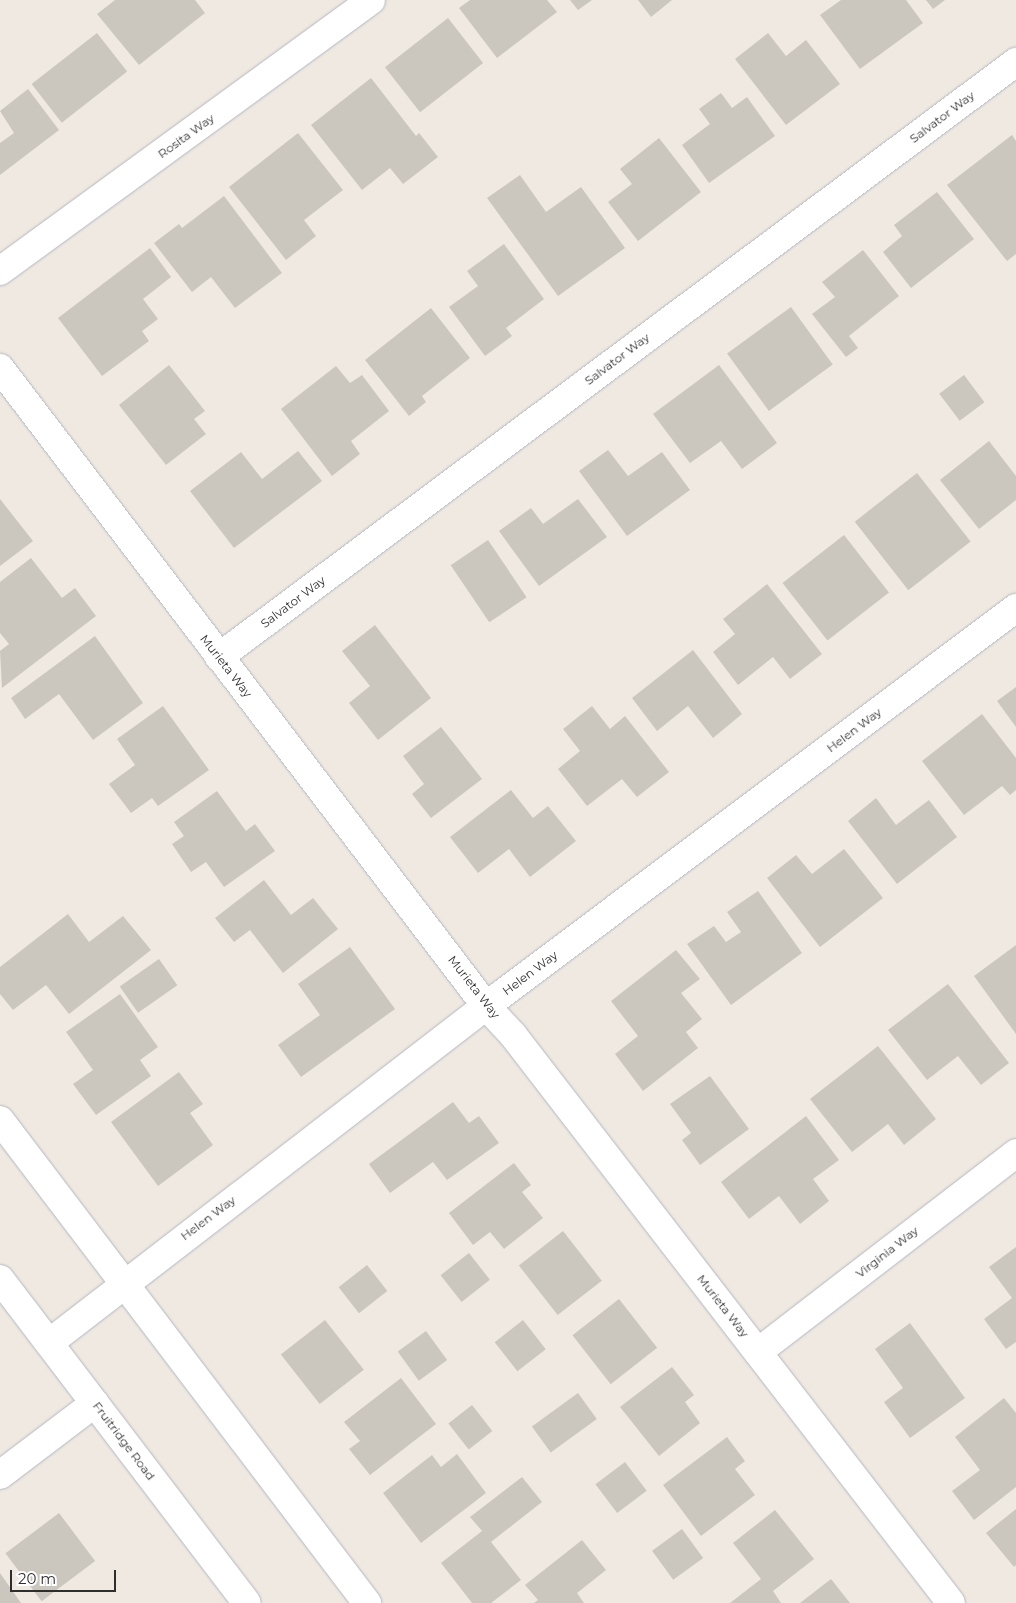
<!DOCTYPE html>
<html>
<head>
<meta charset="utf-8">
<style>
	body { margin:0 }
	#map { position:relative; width:1016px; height:1603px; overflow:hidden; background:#efe9e1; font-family:Montserrat,sans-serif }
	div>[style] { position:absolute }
	.building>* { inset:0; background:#cbc7bf; transform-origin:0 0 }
	.roads { filter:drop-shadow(0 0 1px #b4b7c1) drop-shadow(0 0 1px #b4b7c1) }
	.street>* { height:28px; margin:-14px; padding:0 14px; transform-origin:14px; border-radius:14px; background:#fff }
	.secondary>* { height:28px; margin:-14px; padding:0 14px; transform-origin:14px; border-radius:14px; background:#fff }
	span { translate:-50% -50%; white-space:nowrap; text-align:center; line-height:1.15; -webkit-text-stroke:4px #fff; paint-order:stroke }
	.street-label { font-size:12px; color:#2e2e2e }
	.scale { position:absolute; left:10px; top:1570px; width:106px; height:22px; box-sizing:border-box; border:2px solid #2e2e2e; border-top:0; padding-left:6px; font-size:15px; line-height:18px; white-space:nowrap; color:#2e2e2e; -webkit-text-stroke:4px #fff; paint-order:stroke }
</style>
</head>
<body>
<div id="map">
	<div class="building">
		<div style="clip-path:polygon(115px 0,195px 0,205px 13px,139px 65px,97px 14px)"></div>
		<div style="clip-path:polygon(470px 0,547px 0,557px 12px,497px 58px,459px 8px)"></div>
		<div style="clip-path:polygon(570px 0,592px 0,578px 10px)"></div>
		<div style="clip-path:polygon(638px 0,672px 0,651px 17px)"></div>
		<div style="clip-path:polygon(841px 0,906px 0,923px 23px,860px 69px,820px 15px)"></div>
		<div style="clip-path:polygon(926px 0,945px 0,933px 9px)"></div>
		<div style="left:448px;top:18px;width:57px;height:80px;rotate:52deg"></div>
		<div style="left:97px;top:33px;width:49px;height:83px;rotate:52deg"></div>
		<div style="clip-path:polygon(768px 33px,786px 56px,806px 40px,840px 84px,786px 125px,735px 59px)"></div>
		<div style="clip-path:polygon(371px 78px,416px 136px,419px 133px,438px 157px,403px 184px,390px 168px,362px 190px,311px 125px)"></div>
		<div style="clip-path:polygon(28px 89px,59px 130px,0 175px,0 143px,14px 133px,0 111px)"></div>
		<div style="clip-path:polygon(721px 93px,732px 108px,747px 97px,775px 136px,709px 183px,682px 145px,710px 124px,699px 109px)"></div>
		<div style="clip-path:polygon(298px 133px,343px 190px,304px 220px,316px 236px,286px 260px,229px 187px)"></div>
		<div style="clip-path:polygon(1012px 135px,1016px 141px,1016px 254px,1007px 261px,947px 185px)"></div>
		<div style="clip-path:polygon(659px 138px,701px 192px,638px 241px,608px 202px,632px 184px,620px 169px)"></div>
		<div style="clip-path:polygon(520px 175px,546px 212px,581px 187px,625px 248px,558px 296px,487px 198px)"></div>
		<div style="clip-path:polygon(937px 192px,974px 239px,911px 288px,883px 252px,902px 236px,894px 225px)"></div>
		<div style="clip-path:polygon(224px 196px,282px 273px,235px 308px,211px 277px,192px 292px,154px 243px,179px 224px,182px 228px)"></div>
		<div style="clip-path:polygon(504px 244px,544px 299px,506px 328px,512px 336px,485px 356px,449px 307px,478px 286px,467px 271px)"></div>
		<div style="clip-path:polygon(150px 248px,171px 277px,143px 299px,158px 319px,142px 331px,149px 341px,102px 376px,58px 318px)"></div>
		<div style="clip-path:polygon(863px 250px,899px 296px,849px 336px,858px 348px,846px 357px,812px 314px,835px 297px,822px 282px)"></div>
		<div style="left:791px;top:307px;width:71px;height:79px;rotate:54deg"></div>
		<div style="clip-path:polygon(431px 308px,470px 358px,422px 396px,426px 402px,409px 416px,365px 360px)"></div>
		<div style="clip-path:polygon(169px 365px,205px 411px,194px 419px,206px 434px,166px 465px,119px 405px)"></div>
		<div style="clip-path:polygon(719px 365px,777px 443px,742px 469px,721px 441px,690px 463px,653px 414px)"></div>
		<div style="clip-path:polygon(336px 366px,350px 383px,362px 375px,389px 411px,351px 441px,360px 454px,332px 476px,281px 409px)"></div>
		<div style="left:964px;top:375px;width:34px;height:31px;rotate:53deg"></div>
		<div style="clip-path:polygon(989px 441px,1016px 476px,1016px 500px,979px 529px,940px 480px)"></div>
		<div style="clip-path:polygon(608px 450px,628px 476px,662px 452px,690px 490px,627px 536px,579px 471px)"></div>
		<div style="clip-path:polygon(298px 451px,322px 481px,234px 548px,190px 491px,241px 452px,262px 479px)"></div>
		<div style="left:917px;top:473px;width:87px;height:79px;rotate:52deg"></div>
		<div style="clip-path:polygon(0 499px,33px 541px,0 566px)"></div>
		<div style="clip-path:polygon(578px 499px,607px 537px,539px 586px,499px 531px,531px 508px,543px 524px)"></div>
		<div style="left:844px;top:535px;width:73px;height:78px;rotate:52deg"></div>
		<div style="left:488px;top:540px;width:69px;height:45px;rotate:56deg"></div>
		<div style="clip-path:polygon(31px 558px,62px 598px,75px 588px,96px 616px,2px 688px,0 651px,9px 644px,0 633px,0 582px)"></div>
		<div style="clip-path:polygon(767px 584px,822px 654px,790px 679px,773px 657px,738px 685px,713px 652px,735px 634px,723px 619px)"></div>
		<div style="clip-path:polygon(375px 625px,431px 698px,378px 740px,349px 703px,370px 686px,342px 651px)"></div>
		<div style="clip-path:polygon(95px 636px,143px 703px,93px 740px,59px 694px,25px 719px,11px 698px)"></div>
		<div style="clip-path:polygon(693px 650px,742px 714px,713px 738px,688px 706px,657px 731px,632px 698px)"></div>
		<div style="clip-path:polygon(1016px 687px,1016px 727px,997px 701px)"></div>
		<div style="clip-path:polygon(163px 706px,209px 770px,158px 806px,152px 798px,131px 813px,109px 784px,135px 765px,117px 739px)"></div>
		<div style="clip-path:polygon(592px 706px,610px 729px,625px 716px,669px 772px,637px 797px,622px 779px,587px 806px,558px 769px,580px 751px,563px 729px)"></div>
		<div style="clip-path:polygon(982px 714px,1016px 758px,1016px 790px,1010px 795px,1002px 786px,964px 815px,922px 761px)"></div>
		<div style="clip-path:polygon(441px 727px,482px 779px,431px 818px,412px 794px,424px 784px,403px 756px)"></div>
		<div style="clip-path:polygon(511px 790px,533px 818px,548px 806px,576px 841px,530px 877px,509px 849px,478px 873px,450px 837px)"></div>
		<div style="clip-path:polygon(217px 791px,246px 831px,255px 824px,275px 851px,224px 887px,206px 862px,191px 872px,172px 844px,184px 836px,174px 822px)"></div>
		<div style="clip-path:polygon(876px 798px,896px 825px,929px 800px,957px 837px,897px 884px,848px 821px)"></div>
		<div style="clip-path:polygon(844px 849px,883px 898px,820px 947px,767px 878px,796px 855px,812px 874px)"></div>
		<div style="clip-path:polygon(264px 880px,291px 915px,313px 898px,338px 929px,283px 973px,250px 930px,234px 942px,215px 918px)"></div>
		<div style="clip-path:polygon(758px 891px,802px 953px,731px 1005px,687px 944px,714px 926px,726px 942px,741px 932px,727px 912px)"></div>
		<div style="clip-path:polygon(68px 914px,89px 942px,123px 916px,151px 950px,69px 1014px,46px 985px,13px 1010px,0 994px,0 967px)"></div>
		<div style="clip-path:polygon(1016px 945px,1016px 1034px,974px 976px)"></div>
		<div style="clip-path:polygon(350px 947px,395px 1009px,301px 1077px,278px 1045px,320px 1015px,298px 984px)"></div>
		<div style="clip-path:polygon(676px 950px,700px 979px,681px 993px,702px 1019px,686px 1032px,698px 1048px,643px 1091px,615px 1054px,638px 1036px,611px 1001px)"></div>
		<div style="left:159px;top:959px;width:32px;height:48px;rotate:55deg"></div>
		<div style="clip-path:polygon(948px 984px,1009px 1063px,981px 1085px,958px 1056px,927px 1080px,888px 1030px)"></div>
		<div style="clip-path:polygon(120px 994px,158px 1047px,140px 1060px,151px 1076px,96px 1115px,73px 1084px,93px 1070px,66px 1032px)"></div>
		<div style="clip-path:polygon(878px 1046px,936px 1119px,904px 1145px,888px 1124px,852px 1152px,810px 1099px)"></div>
		<div style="clip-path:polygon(179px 1072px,203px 1104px,190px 1113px,213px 1145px,158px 1186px,111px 1122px)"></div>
		<div style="clip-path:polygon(710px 1076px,749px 1129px,700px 1165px,682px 1140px,691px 1133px,670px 1104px)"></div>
		<div style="clip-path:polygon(453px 1102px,469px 1123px,479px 1116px,499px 1143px,447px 1180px,433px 1162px,390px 1193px,369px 1164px)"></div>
		<div style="clip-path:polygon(806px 1116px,839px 1160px,813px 1179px,829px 1201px,800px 1224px,779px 1196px,749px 1219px,721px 1182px)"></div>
		<div style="clip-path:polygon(514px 1163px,531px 1185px,522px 1192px,543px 1218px,504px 1249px,490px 1232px,473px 1245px,449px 1213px)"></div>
		<div style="left:563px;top:1231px;width:63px;height:56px;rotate:52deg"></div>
		<div style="clip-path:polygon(1016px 1247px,1016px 1342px,1006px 1349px,984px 1319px,1012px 1298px,989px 1267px)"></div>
		<div style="left:469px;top:1253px;width:34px;height:36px;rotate:52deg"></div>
		<div style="left:367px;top:1265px;width:33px;height:36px;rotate:52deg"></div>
		<div style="left:619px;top:1299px;width:62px;height:59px;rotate:52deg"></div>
		<div style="left:325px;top:1320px;width:63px;height:56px;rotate:52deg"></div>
		<div style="left:523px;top:1320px;width:37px;height:36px;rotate:52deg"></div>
		<div style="clip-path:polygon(910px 1323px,965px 1398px,910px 1438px,884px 1402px,903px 1388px,875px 1349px)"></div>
		<div style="left:426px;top:1331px;width:36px;height:35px;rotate:54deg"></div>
		<div style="clip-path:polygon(672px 1367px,694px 1395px,685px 1402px,700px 1423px,659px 1456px,620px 1407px)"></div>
		<div style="clip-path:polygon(401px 1378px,436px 1424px,370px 1475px,349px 1449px,360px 1441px,344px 1422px)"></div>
		<div style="left:578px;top:1393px;width:32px;height:57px;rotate:54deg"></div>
		<div style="clip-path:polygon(1004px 1398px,1016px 1413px,1016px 1487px,974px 1520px,952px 1491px,980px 1470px,955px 1437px)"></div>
		<div style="left:472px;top:1405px;width:33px;height:30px;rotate:52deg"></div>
		<div style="clip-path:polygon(727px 1437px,745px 1461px,735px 1469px,755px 1495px,701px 1536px,663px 1485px)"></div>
		<div style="clip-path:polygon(457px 1454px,486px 1493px,421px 1543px,383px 1493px,432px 1455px,441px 1467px)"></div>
		<div style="left:625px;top:1462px;width:36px;height:37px;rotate:53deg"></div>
		<div style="clip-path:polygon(522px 1477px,542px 1502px,491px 1542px,521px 1580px,491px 1603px,472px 1603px,441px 1563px,482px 1531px,470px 1517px)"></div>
		<div style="clip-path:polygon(1016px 1509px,1016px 1565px,1014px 1567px,986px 1533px)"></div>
		<div style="clip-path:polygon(775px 1510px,814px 1559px,773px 1591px,781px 1603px,730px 1603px,761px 1579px,733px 1543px)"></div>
		<div style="left:59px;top:1513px;width:60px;height:67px;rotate:53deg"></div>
		<div style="left:682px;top:1529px;width:36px;height:37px;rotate:54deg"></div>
		<div style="clip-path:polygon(582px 1540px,606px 1570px,577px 1593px,584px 1603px,534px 1603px,538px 1600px,525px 1585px)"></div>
		<div style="clip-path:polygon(0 1573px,21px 1603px,0 1603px)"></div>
		<div style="clip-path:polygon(831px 1579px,850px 1603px,800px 1603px)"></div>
	</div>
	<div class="roads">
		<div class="street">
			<div style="left:0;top:271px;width:459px;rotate:-36.1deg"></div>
			<div style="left:0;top:368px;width:802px;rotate:52.7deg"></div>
			<div style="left:486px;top:1006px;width:40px;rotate:47deg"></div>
			<div style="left:513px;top:1035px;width:717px;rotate:52.36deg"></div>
			<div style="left:219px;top:657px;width:995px;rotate:-36.74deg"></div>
			<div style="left:0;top:1120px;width:607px;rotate:52.77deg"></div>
			<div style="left:49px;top:1343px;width:552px;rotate:-37.64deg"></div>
			<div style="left:486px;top:1006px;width:663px;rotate:-36.9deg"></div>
			<div style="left:758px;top:1352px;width:326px;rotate:-37.6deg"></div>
			<div style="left:0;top:1475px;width:119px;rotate:-37.2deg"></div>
		</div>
		<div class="secondary">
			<div style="left:0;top:1279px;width:407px;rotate:52.7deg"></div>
		</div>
	</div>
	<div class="street-label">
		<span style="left:942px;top:117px;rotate:-37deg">Salvator Way</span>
		<span style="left:186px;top:136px;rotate:-36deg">Rosita Way</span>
		<span style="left:617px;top:359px;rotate:-37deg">Salvator Way</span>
		<span style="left:293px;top:602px;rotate:-37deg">Salvator Way</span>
		<span style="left:226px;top:666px;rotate:52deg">Murieta Way</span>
		<span style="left:854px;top:730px;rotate:-37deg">Helen Way</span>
		<span style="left:530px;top:973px;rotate:-37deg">Helen Way</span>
		<span style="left:474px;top:987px;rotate:52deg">Murieta Way</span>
		<span style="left:208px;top:1218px;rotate:-37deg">Helen Way</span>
		<span style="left:887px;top:1252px;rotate:-38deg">Virginia Way</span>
		<span style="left:723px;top:1306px;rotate:52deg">Murieta Way</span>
		<span style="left:124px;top:1441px;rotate:53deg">Fruitridge Road</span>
	</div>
	<div class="scale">20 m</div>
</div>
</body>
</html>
